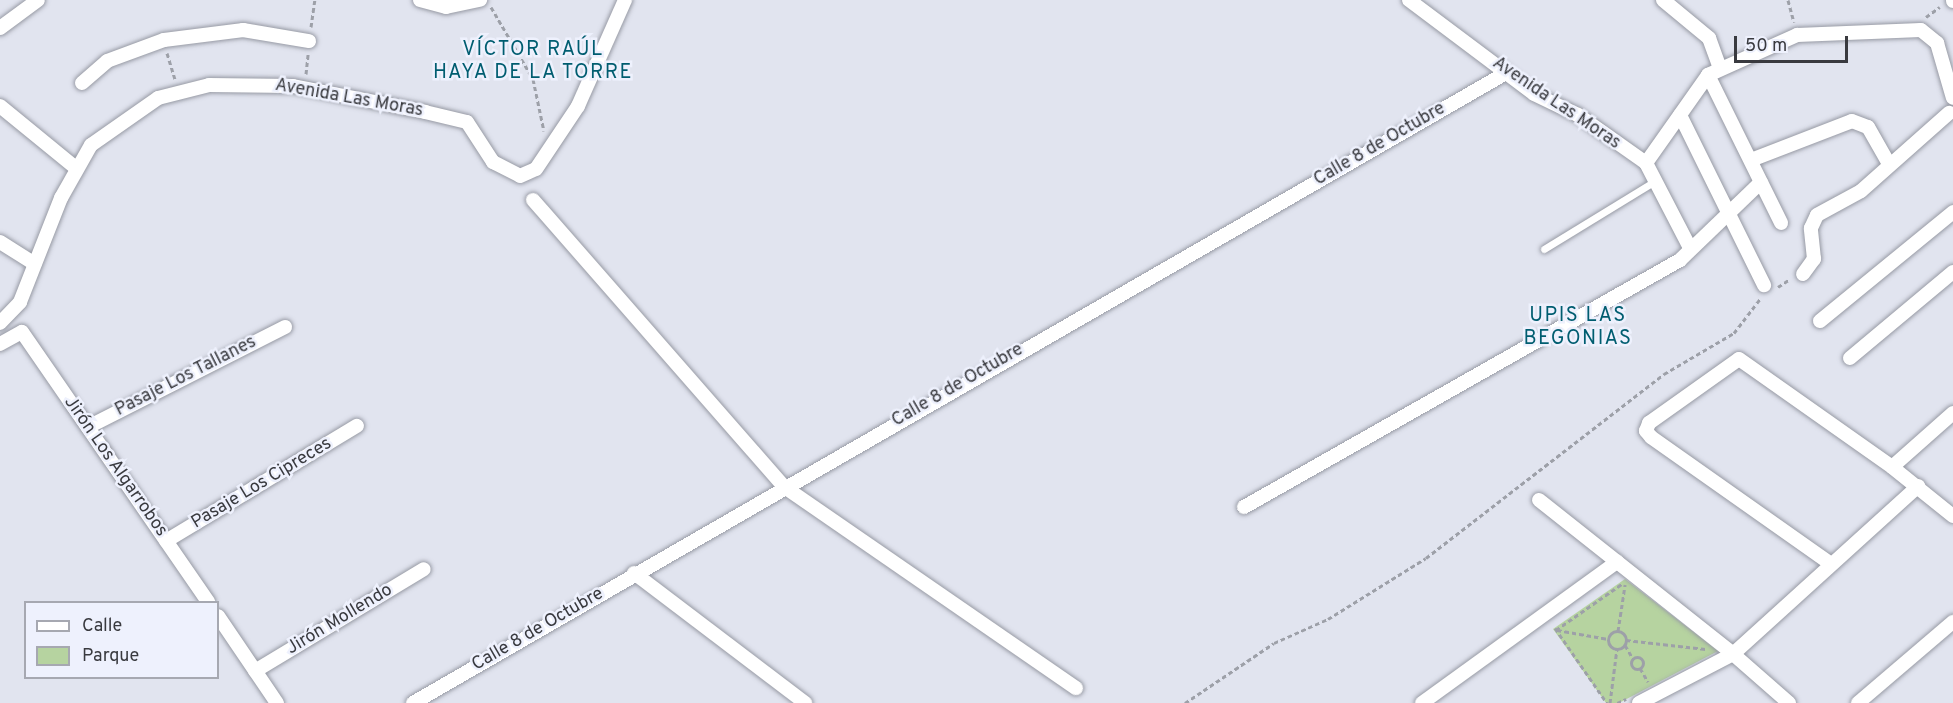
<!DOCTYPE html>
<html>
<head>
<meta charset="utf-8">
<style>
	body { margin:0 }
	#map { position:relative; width:1953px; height:703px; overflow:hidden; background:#e1e4ef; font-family:Overpass,sans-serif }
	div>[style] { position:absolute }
	.green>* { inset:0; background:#b6d3a0 }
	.path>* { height:3px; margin-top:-1.5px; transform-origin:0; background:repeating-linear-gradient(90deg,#9da0a8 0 4.5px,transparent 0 7.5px) }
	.path>.ring { margin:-1.5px; padding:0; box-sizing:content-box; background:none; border:3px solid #9da0a8; border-radius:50% }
	.roads { filter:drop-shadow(0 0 2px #979aa4) drop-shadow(0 0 2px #979aa4) }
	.lane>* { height:7px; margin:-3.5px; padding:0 3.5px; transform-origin:3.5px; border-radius:3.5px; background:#fff }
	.street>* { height:14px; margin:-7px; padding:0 7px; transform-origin:7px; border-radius:7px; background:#fff }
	span { translate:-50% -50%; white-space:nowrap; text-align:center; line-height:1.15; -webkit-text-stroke:5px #eef1fd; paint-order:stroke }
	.street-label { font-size:18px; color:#393a3f }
	.neighbourhood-label { font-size:20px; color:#005d70; letter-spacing:1.5px }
	.legend { position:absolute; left:24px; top:601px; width:195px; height:78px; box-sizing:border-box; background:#eef1fd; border:2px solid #a6a8b1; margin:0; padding:8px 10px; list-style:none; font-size:18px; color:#393a3f }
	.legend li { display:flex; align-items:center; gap:12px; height:30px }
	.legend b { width:30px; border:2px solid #a6a8b1 }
	.scale { position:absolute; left:1734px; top:36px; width:114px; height:27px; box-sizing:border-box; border:3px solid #393a3f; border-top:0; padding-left:8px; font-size:18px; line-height:21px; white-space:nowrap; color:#393a3f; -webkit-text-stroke:4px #eef1fd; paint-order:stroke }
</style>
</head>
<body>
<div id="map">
	<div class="green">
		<div style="clip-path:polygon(1625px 579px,1718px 651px,1619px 703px,1606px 703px,1553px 629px)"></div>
	</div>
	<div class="path">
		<div style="left:1788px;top:0;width:23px;rotate:75deg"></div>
		<div style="left:491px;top:7px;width:83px;rotate:59.7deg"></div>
		<div style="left:533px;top:79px;width:53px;rotate:78.1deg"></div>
		<div style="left:1926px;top:17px;width:17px;rotate:-36deg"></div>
		<div style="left:311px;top:27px;width:27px;rotate:-82deg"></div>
		<div style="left:167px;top:53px;width:27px;rotate:73deg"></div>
		<div style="left:306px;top:74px;width:20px;rotate:-84deg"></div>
		<div style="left:1778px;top:287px;width:14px;rotate:-34deg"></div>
		<div style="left:1555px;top:628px;width:91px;rotate:55.3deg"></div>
		<div style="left:1556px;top:630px;width:82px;rotate:-35deg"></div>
		<div style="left:1557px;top:630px;width:52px;rotate:10deg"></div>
		<div style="left:1618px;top:631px;width:47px;rotate:-81.3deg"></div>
		<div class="ring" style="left:1608px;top:631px;width:15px;height:15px"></div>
		<div style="left:1626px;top:640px;width:80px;rotate:6.5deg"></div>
		<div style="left:1625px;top:645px;width:16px;rotate:60deg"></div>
		<div class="ring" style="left:1631px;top:657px;width:9px;height:9px"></div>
		<div style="left:1640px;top:668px;width:16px;rotate:60deg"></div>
		<div style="left:1185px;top:703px;width:107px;rotate:-34deg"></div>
		<div style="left:1274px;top:643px;width:59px;rotate:-24deg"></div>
		<div style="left:1328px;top:619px;width:115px;rotate:-31.9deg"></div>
		<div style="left:1426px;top:558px;width:301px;rotate:-37.7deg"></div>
		<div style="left:1664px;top:374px;width:81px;rotate:-30.4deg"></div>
		<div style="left:1734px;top:333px;width:43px;rotate:-52.6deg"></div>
		<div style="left:1610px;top:703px;width:55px;rotate:-82.7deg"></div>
		<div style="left:1617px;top:703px;width:10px;rotate:-24deg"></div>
	</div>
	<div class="roads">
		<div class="lane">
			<div style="left:1544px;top:249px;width:130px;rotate:-31.5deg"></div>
		</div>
		<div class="street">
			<div style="left:420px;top:0;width:27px;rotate:15deg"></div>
			<div style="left:446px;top:7px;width:35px;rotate:-12deg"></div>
			<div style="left:1409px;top:0;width:156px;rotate:36.9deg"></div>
			<div style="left:1534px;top:94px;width:49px;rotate:25.5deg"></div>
			<div style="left:1578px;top:115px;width:83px;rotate:35.2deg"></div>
			<div style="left:1663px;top:0;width:60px;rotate:39.6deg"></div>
			<div style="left:1709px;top:38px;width:32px;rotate:70deg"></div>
			<div style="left:1953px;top:0;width:1px;rotate:90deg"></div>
			<div style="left:0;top:28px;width:47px;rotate:-36.4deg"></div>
			<div style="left:1708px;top:75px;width:165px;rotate:63.7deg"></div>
			<div style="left:82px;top:83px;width:33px;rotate:-41deg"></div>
			<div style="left:107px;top:61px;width:61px;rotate:-20.2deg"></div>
			<div style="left:164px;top:40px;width:80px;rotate:-7.2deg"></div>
			<div style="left:243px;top:30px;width:67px;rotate:9.5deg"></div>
			<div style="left:0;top:106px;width:99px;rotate:39.3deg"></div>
			<div style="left:1680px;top:115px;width:190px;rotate:63.7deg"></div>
			<div style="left:1751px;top:160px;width:108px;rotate:-21.1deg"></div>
			<div style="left:1852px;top:121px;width:17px;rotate:21deg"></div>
			<div style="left:1868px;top:127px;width:43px;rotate:60.4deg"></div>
			<div style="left:1646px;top:163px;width:108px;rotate:-54.8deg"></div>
			<div style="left:1708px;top:75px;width:98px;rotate:-24.2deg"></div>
			<div style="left:1797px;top:35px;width:124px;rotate:-2.3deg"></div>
			<div style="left:1921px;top:30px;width:21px;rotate:39deg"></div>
			<div style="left:1937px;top:43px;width:57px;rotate:73.8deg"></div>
			<div style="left:1646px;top:163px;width:96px;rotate:62.6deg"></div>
			<div style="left:533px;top:200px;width:380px;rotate:48.8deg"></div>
			<div style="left:783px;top:486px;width:356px;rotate:34.6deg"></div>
			<div style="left:0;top:242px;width:41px;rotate:32.2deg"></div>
			<div style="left:1803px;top:274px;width:19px;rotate:-54deg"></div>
			<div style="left:1814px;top:259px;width:31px;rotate:-96deg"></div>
			<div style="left:1811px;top:228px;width:14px;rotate:-65deg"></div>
			<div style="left:1817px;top:215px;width:50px;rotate:-28.6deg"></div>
			<div style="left:1861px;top:191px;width:118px;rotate:-41.6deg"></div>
			<div style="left:1820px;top:321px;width:172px;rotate:-39.3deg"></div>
			<div style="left:0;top:323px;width:29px;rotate:-46deg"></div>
			<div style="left:20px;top:302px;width:112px;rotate:-68.5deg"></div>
			<div style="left:61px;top:198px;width:61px;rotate:-60.5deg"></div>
			<div style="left:91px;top:145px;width:82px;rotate:-35deg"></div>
			<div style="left:158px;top:98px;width:53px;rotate:-14.3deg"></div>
			<div style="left:209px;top:85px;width:84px;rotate:0.7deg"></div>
			<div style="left:293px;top:86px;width:135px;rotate:11.1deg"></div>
			<div style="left:425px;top:112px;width:43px;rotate:13.4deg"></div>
			<div style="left:467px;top:122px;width:48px;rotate:57deg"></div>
			<div style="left:493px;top:162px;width:30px;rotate:27deg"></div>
			<div style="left:520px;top:176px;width:17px;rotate:-24deg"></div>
			<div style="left:536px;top:169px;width:76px;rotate:-56.3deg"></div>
			<div style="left:578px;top:106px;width:116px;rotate:-66.1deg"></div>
			<div style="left:0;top:344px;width:25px;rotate:-29deg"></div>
			<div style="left:22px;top:332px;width:328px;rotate:55.4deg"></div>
			<div style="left:1850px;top:358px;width:134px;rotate:-39.9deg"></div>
			<div style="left:1953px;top:413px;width:81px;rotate:138.5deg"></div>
			<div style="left:1892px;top:467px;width:78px;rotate:38.8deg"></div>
			<div style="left:88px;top:427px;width:221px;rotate:-26.9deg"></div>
			<div style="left:1539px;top:500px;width:248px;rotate:38.4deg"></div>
			<div style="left:1733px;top:654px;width:106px;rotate:152.5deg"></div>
			<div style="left:1244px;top:507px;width:501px;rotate:-29.53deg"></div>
			<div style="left:1680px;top:260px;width:112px;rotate:-43.9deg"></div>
			<div style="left:166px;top:541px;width:223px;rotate:-31.1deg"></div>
			<div style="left:1831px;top:564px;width:220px;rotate:-144.8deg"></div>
			<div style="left:1651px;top:437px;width:8px;rotate:-130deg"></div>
			<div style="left:1646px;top:431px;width:9px;rotate:-69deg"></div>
			<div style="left:1649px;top:423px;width:110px;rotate:-35.4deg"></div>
			<div style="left:1739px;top:359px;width:187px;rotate:35.2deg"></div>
			<div style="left:634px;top:573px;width:215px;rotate:37.2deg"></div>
			<div style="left:218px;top:616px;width:105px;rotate:55.9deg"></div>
			<div style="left:255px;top:671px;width:197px;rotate:-31.1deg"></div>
			<div style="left:413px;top:703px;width:1262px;rotate:-29.96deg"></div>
			<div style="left:1422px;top:703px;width:241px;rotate:-35.9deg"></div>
			<div style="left:1789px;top:703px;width:74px;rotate:-138.8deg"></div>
			<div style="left:1733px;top:654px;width:250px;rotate:-42.2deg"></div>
			<div style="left:1858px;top:703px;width:125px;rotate:-40.5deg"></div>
		</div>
	</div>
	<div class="street-label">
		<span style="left:349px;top:99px;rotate:10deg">Avenida Las Moras</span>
		<span style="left:1556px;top:104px;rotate:34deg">Avenida Las Moras</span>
		<span style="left:1380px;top:145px;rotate:-30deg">Calle 8 de Octubre</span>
		<span style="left:186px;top:377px;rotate:-27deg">Pasaje Los Tallanes</span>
		<span style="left:958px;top:386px;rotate:-30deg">Calle 8 de Octubre</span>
		<span style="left:115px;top:467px;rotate:55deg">Jirón Los Algarrobos</span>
		<span style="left:262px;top:484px;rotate:-31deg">Pasaje Los Cipreces</span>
		<span style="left:340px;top:620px;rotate:-31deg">Jirón Mollendo</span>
		<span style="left:538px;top:630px;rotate:-30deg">Calle 8 de Octubre</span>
	</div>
	<div class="neighbourhood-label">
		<span style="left:533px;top:62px">VÍCTOR RAÚL<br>HAYA DE LA TORRE</span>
		<span style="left:1578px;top:328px">UPIS LAS<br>BEGONIAS</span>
	</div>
	<ul class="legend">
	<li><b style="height:8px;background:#fff"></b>Calle</li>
	<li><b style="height:16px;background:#b6d3a0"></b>Parque</li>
	</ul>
	<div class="scale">50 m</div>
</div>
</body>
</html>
